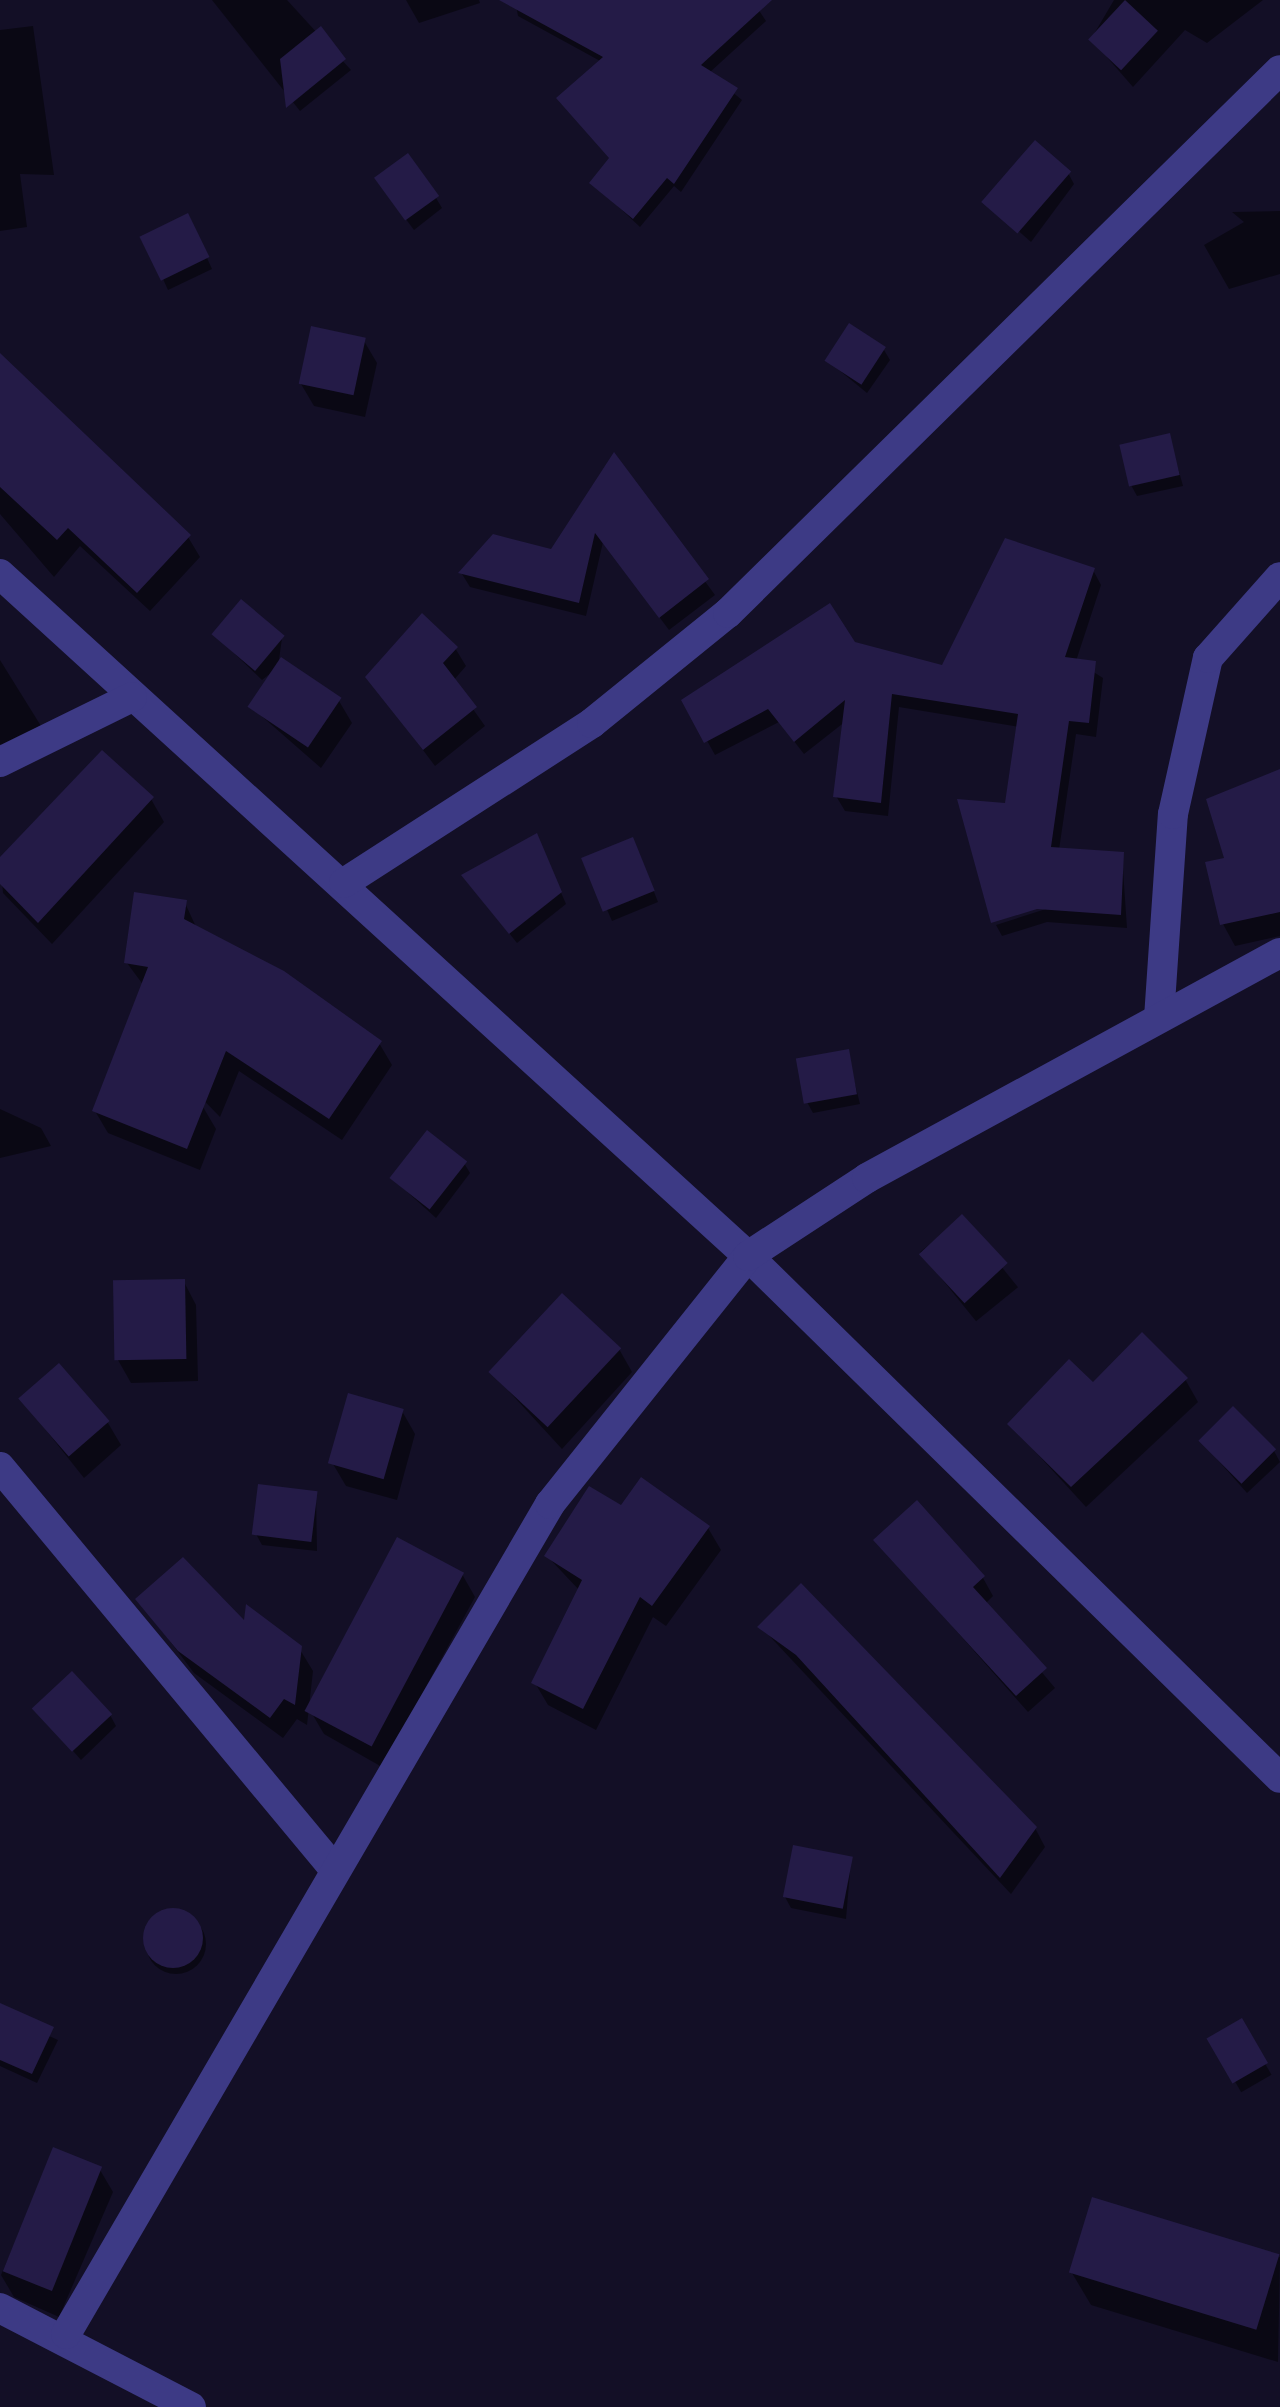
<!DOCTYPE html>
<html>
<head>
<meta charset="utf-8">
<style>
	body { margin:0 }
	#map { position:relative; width:1280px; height:2407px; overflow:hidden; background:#130f26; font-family:Montserrat,sans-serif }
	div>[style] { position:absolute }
	.shadow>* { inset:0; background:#0007; transform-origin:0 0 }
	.round { border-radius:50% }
	.building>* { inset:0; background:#241b47; transform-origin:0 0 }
	.minor>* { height:30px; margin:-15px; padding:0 15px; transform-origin:15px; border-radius:15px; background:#3d3a85 }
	span { translate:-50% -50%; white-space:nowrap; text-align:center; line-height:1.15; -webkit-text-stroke:9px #130f26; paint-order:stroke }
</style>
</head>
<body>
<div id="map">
	<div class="shadow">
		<div style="clip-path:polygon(212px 0,287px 0,351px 70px,300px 111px)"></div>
		<div style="clip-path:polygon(406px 0,479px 0,480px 3px,419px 23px)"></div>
		<div style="clip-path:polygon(515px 0,752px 0,766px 21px,709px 73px,742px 100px,681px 192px,674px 186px,640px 227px,593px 183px,612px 161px,602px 62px,518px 16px)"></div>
		<div style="clip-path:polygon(1114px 0,1263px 0,1207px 43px,1185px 30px,1133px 87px,1091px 39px)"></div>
		<div style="clip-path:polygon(33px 26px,54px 175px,20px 174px,27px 227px,0 231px,0 30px)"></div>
		<div style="clip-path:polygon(1068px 173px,1074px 184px,1031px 242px,990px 206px)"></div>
		<div style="clip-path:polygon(384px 190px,436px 198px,442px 208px,414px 230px)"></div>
		<div style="clip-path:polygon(1280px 211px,1280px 274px,1229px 289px,1204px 245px,1244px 222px,1232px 212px)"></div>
		<div style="clip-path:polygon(193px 227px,212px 269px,168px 290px,163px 279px)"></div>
		<div style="clip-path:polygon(364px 341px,377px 363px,365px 417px,314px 406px,301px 384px)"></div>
		<div style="clip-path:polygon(884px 350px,890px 360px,867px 393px,828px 361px)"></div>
		<div style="clip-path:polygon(0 360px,188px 537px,200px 557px,150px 611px,80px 546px,54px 577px,0 514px)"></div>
		<div style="clip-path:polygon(1169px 436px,1183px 486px,1137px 496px,1131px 485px)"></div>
		<div style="clip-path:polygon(614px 457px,715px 595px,669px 630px,603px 542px,586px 616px,470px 587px,462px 574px,552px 552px)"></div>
		<div style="clip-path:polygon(1093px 570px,1101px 585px,1076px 661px,1103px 678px,1096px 737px,1076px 734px,1059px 850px,1122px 855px,1127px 928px,1047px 922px,1002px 936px,996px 925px,1052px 907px,1007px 806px,1019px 727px,899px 707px,888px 816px,845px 811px,836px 796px,846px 721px,804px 754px,779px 722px,715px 755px,685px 701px,854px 645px,943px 668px)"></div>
		<div style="clip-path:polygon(214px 634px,282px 638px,279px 660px,339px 701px,352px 723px,321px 768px,251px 707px,276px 669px,262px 680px)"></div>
		<div style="clip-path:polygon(455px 648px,466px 666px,453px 681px,485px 726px,435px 766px,368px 677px)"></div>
		<div style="clip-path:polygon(0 660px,41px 726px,6px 749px,0 744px)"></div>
		<div style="clip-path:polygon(1280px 773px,1280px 936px,1235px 946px,1223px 924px,1228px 860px)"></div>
		<div style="clip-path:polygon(151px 799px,164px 822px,52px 944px,3px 893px,0 861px)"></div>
		<div style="clip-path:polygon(541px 847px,566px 904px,517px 943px,471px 886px)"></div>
		<div style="clip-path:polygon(638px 851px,658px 902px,612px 921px,585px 859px)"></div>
		<div style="clip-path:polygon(185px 903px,197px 929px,379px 1043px,392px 1065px,342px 1140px,239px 1071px,220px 1117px,145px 1040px,144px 986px,127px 963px)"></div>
		<div style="clip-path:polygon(847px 1052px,860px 1104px,813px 1113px,807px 1102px)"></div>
		<div style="clip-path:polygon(203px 1107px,216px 1129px,200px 1170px,108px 1133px,95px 1111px)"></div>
		<div style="clip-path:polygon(0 1109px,41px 1128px,51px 1146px,0 1158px)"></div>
		<div style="clip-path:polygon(464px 1163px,470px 1173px,436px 1218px,394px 1180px)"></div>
		<div style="left:962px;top:1218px;width:89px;height:54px;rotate:51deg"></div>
		<div style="clip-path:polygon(184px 1282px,196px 1305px,198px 1381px,131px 1383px,118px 1360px)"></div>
		<div style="clip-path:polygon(619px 1349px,632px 1372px,562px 1449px,493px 1374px)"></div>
		<div style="clip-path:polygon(1185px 1379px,1198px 1402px,1086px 1507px,1011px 1425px,1093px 1386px)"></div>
		<div style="clip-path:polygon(22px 1400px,108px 1423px,121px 1445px,84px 1478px)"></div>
		<div style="clip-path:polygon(402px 1411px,415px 1434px,397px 1500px,346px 1486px,333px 1464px)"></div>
		<div style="clip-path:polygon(1201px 1441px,1274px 1451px,1280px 1462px,1247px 1493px)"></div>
		<div style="clip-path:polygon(316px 1494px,317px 1551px,262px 1545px,256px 1534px)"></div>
		<div style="clip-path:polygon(917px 1504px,983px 1578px,993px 1596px,985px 1604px,1055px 1688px,1028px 1712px,877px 1541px)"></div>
		<div style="clip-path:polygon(621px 1509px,708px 1528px,721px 1550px,666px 1626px,653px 1617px,596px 1730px,548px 1705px,535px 1683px,580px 1591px,547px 1556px)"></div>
		<div style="clip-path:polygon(462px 1574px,475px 1597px,382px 1767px,324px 1734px,311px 1712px)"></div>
		<div style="clip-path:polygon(139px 1600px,299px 1648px,313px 1671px,307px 1725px,297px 1719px,283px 1738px,194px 1673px)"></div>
		<div style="clip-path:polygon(761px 1627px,1035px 1828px,1045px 1847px,1011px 1894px)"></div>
		<div style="clip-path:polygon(37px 1710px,110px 1715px,116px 1726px,81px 1760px)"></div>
		<div style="clip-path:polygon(851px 1860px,846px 1919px,791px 1908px,785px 1897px)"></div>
		<div class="round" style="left:146px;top:1914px;width:60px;height:60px"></div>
		<div style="clip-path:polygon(0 2014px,58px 2040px,37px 2083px,0 2066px)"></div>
		<div style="left:1241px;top:2022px;width:61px;height:35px;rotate:60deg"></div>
		<div style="clip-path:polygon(55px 2151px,100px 2170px,113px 2192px,59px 2317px,14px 2297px,1px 2275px)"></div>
		<div style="clip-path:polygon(1094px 2201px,1280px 2257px,1278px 2362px,1091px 2305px,1072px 2273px)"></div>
	</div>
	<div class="building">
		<div style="clip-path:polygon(499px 0,772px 0,701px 65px,738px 88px,674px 184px,667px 178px,633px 219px,589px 183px,609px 158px,556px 98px,603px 57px)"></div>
		<div style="left:1125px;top:0;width:45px;height:54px;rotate:43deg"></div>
		<div style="clip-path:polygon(321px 26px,346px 59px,286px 108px,280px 59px)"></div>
		<div style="left:1035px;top:140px;width:48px;height:82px;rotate:41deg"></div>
		<div style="left:408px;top:153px;width:53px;height:42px;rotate:54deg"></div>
		<div style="left:188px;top:213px;width:49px;height:54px;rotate:64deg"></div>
		<div style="left:849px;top:323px;width:44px;height:45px;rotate:33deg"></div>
		<div style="left:311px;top:326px;width:56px;height:59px;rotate:12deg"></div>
		<div style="clip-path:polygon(0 353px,191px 535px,137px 593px,68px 528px,57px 540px,0 487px)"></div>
		<div style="left:1170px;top:433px;width:43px;height:52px;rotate:77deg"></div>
		<div style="clip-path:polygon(614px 452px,709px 579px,659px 618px,595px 533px,579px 603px,458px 573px,493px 534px,551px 549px)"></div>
		<div style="clip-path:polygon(1005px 538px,1095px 568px,1065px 657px,1096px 661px,1089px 723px,1069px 721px,1051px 847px,1124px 852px,1121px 915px,1037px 909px,991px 923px,957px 799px,1005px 803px,1018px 714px,892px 694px,881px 803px,833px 797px,845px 700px,794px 742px,768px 709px,704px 743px,681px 700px,830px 603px,855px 642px,942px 665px)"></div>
		<div style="left:241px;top:599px;width:57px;height:46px;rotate:40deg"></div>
		<div style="clip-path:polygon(422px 613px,458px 647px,443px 663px,477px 707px,423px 750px,365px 677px)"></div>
		<div style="left:281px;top:657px;width:73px;height:60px;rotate:34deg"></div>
		<div style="clip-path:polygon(102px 750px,154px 797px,38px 923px,0 884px,0 857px)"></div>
		<div style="clip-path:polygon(1280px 769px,1280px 912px,1220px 925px,1205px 862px,1224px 858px,1206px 799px)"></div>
		<div style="clip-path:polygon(537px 833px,562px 892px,509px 934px,461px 875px)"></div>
		<div style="left:633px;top:837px;width:58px;height:56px;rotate:68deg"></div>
		<div style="clip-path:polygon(134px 892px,187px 900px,184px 919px,284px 971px,382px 1041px,329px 1119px,226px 1051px,187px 1149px,92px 1111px,148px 967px,124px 963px)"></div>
		<div style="left:849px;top:1049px;width:46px;height:54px;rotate:80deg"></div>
		<div style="left:427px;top:1130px;width:51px;height:61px;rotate:38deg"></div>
		<div style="left:962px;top:1214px;width:67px;height:59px;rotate:47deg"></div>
		<div style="left:185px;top:1279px;width:80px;height:72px;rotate:89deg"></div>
		<div style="left:562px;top:1293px;width:81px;height:108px;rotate:43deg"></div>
		<div style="clip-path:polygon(1142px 1332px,1188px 1378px,1071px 1487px,1007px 1424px,1069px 1359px,1093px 1382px)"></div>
		<div style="left:59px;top:1363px;width:77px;height:54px;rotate:49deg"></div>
		<div style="left:348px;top:1393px;width:58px;height:73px;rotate:16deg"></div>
		<div style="left:1233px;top:1406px;width:61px;height:49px;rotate:45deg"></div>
		<div style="clip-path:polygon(641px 1477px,710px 1526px,652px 1606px,640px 1597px,583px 1709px,531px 1683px,582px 1580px,544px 1556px,589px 1486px,621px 1505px)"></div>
		<div style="left:258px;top:1484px;width:60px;height:51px;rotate:7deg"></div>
		<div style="clip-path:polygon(917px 1500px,985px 1576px,973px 1587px,1047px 1668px,1016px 1696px,873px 1540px)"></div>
		<div style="left:397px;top:1537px;width:76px;height:197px;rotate:28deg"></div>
		<div style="clip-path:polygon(183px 1557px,244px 1620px,246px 1604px,302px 1646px,295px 1705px,284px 1699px,270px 1718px,178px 1651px,135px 1599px)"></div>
		<div style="clip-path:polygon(801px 1583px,1037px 1827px,1000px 1878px,796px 1655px,757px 1627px)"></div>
		<div style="left:72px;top:1671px;width:59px;height:55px;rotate:47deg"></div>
		<div style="left:793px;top:1845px;width:61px;height:53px;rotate:11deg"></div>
		<div class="round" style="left:143px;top:1908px;width:60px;height:60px"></div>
		<div style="clip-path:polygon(0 2003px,54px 2027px,32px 2074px,0 2060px)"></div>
		<div style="left:1242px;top:2018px;width:52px;height:41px;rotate:60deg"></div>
		<div style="left:53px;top:2147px;width:53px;height:134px;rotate:22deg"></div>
		<div style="left:1092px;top:2197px;width:196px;height:79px;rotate:17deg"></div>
	</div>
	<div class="minor">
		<div style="left:0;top:574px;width:1012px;rotate:42.36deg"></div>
		<div style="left:748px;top:1256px;width:745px;rotate:44.46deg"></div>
		<div style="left:0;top:762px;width:147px;rotate:-26.2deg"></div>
		<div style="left:344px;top:883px;width:295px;rotate:-32.8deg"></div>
		<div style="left:592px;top:723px;width:175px;rotate:-39deg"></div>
		<div style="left:728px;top:613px;width:774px;rotate:-44.53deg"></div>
		<div style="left:1159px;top:1018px;width:204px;rotate:-86.1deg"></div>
		<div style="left:1173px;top:814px;width:160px;rotate:-77.4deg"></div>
		<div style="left:1208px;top:658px;width:108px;rotate:-48.4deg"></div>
		<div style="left:0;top:1467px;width:524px;rotate:50.26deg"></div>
		<div style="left:0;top:2308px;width:215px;rotate:27.4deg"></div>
		<div style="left:66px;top:2334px;width:961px;rotate:-59.75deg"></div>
		<div style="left:550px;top:1504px;width:317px;rotate:-51.4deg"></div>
		<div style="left:748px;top:1256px;width:142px;rotate:-33.2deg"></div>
		<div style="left:867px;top:1178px;width:470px;rotate:-28.6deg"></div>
	</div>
</div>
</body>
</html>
